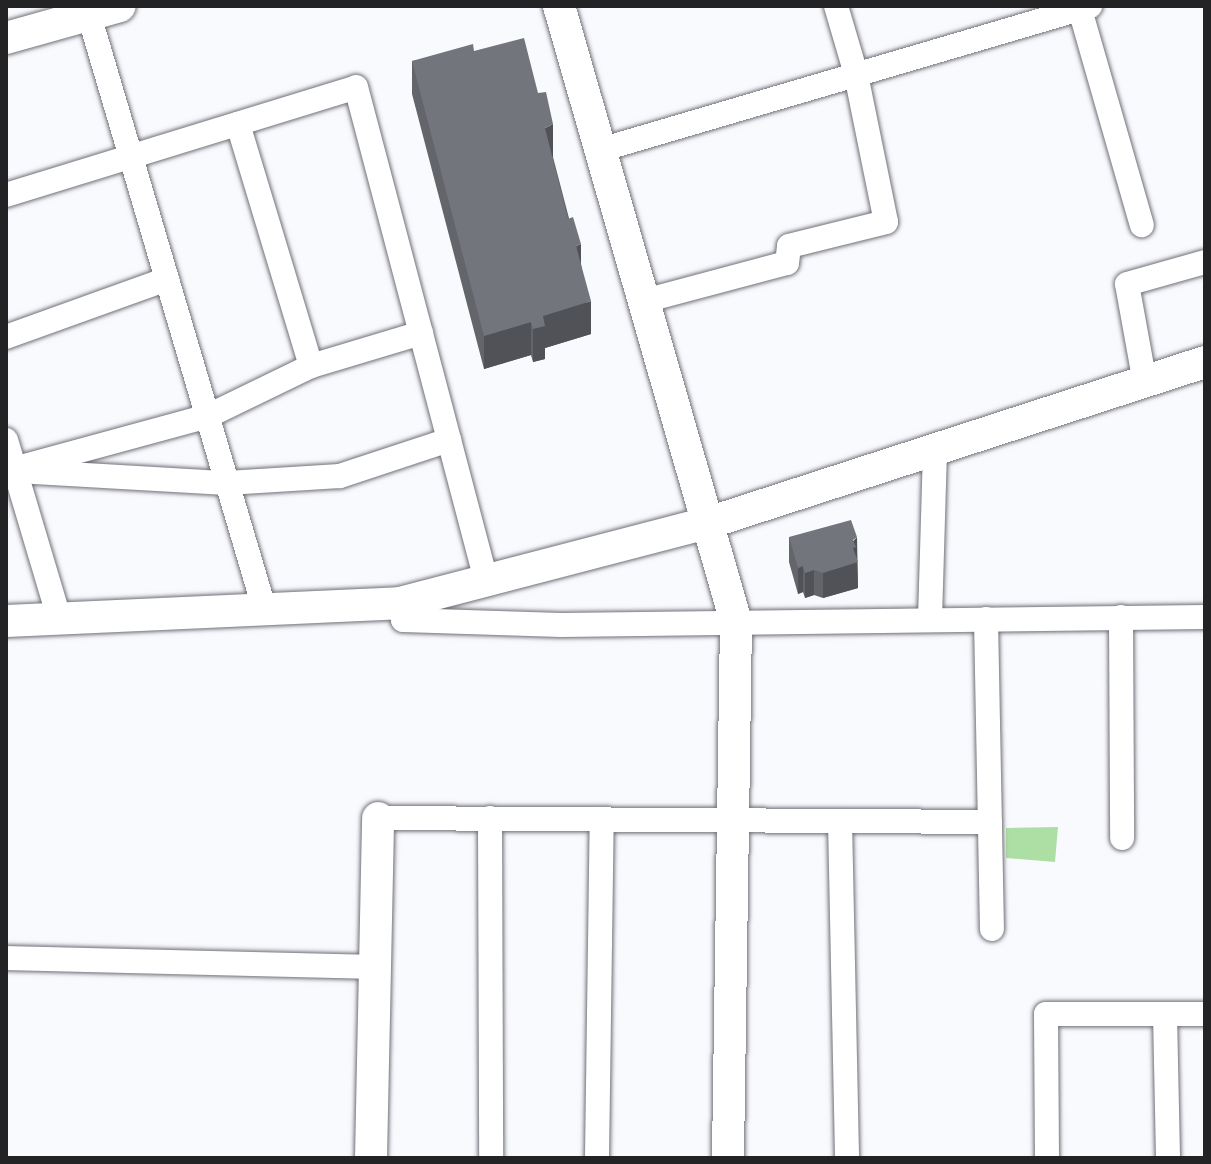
<!DOCTYPE html>
<html>
<head>
<meta charset="utf-8">
<style>
	body { margin:0 }
	#map { position:relative; width:1211px; height:1164px; overflow:hidden; background:#f9fafe; font-family:"Crimson Pro",serif }
	div>[style] { position:absolute }
	.green>* { inset:0; background:#addfa4 }
	.roads { filter:drop-shadow(0 0 2px #6f7178) drop-shadow(0 0 2px #6f7178) }
	.street>* { height:24px; margin:-12px; padding:0 12px; transform-origin:12px; border-radius:12px; background:#fff }
	.secondary>* { height:32px; margin:-16px; padding:0 16px; transform-origin:16px; border-radius:16px; background:#fff }
	.wall>* { inset:0; background:#63656b }
	.shaded-wall>* { inset:0; background:#505257 }
	.building>* { inset:0; background:#73757c }
	span { translate:-50% -50%; white-space:nowrap; text-align:center; line-height:1.15; -webkit-text-stroke:6px #f9fafe; paint-order:stroke }
	.frame { position:absolute; inset:0; border:8px solid #232326; pointer-events:none }
</style>
</head>
<body>
<div id="map">
	<div class="green">
		<div style="clip-path:polygon(1058px 827px,1055px 862px,1006px 858px,1006px 828px)"></div>
	</div>
	<div class="roads">
		<div class="street">
			<div style="left:1079px;top:6px;width:228px;rotate:74deg"></div>
			<div style="left:89px;top:15px;width:621px;rotate:73.55deg"></div>
			<div style="left:600px;top:150px;width:511px;rotate:-16.38deg"></div>
			<div style="left:6px;top:195px;width:366px;rotate:-17.1deg"></div>
			<div style="left:356px;top:87px;width:510px;rotate:75.23deg"></div>
			<div style="left:644px;top:301px;width:148px;rotate:-14.9deg"></div>
			<div style="left:787px;top:263px;width:17px;rotate:-83deg"></div>
			<div style="left:789px;top:246px;width:100px;rotate:-13.9deg"></div>
			<div style="left:886px;top:222px;width:151px;rotate:-101.5deg"></div>
			<div style="left:856px;top:74px;width:71px;rotate:-106.4deg"></div>
			<div style="left:6px;top:337px;width:171px;rotate:-19.8deg"></div>
			<div style="left:311px;top:366px;width:115px;rotate:-16.7deg"></div>
			<div style="left:1143px;top:372px;width:89px;rotate:-100.3deg"></div>
			<div style="left:1127px;top:284px;width:81px;rotate:-15.8deg"></div>
			<div style="left:6px;top:440px;width:186px;rotate:73.4deg"></div>
			<div style="left:6px;top:471px;width:209px;rotate:-15.2deg"></div>
			<div style="left:208px;top:416px;width:114px;rotate:-25.9deg"></div>
			<div style="left:311px;top:366px;width:253px;rotate:-106.8deg"></div>
			<div style="left:34px;top:472px;width:193px;rotate:3.3deg"></div>
			<div style="left:227px;top:483px;width:113px;rotate:-3.5deg"></div>
			<div style="left:340px;top:476px;width:115px;rotate:-18.3deg"></div>
			<div style="left:400px;top:603px;width:17px;rotate:80deg"></div>
			<div style="left:403px;top:620px;width:158px;rotate:1.8deg"></div>
			<div style="left:561px;top:625px;width:644px;rotate:-0.71deg"></div>
			<div style="left:1121px;top:617px;width:221px;rotate:89.7deg"></div>
			<div style="left:930px;top:619px;width:170px;rotate:-88.3deg"></div>
			<div style="left:986px;top:619px;width:310px;rotate:88.9deg"></div>
			<div style="left:378px;top:818px;width:612px;rotate:0.37deg"></div>
			<div style="left:490px;top:818px;width:340px;rotate:89.8deg"></div>
			<div style="left:840px;top:821px;width:337px;rotate:88.8deg"></div>
			<div style="left:6px;top:958px;width:369px;rotate:1.4deg"></div>
			<div style="left:1165px;top:1014px;width:144px;rotate:88.8deg"></div>
			<div style="left:597px;top:1158px;width:339px;rotate:-89.2deg"></div>
			<div style="left:1047px;top:1158px;width:144px;rotate:-90.4deg"></div>
			<div style="left:1046px;top:1014px;width:159px"></div>
		</div>
		<div class="secondary">
			<div style="left:559px;top:6px;width:641px;rotate:73.97deg"></div>
			<div style="left:736px;top:622px;width:536px;rotate:90.86deg"></div>
			<div style="left:6px;top:38px;width:118px;rotate:-15.7deg"></div>
			<div style="left:6px;top:621px;width:394px;rotate:-2.6deg"></div>
			<div style="left:400px;top:603px;width:318px;rotate:-14.6deg"></div>
			<div style="left:708px;top:523px;width:522px;rotate:-17.95deg"></div>
			<div style="left:371px;top:1158px;width:340px;rotate:-88.8deg"></div>
		</div>
	</div>
	<div class="wall">
		<div style="clip-path:polygon(474px 51px,553px 157px,581px 264px,591px 334px,545px 348px,545px 359px,533px 362px,531px 355px,484px 369px,412px 94px,412px 61px)"></div>
		<div style="clip-path:polygon(789px 537px,857px 559px,858px 588px,823px 598px,814px 595px,805px 598px,803px 592px,798px 594px,789px 562px)"></div>
	</div>
	<div class="shaded-wall">
		<div style="clip-path:polygon(553px 124px,553px 157px,545px 161px,545px 128px)"></div>
		<div style="clip-path:polygon(581px 244px,581px 276px,576px 246px)"></div>
		<div style="clip-path:polygon(591px 301px,591px 334px,545px 348px,545px 359px,533px 362px,533px 329px,543px 316px)"></div>
		<div style="clip-path:polygon(531px 322px,531px 355px,484px 369px,484px 336px)"></div>
		<div style="clip-path:polygon(857px 537px,858px 588px,823px 598px,823px 573px)"></div>
		<div style="clip-path:polygon(803px 566px,803px 592px,798px 594px,798px 568px)"></div>
		<div style="clip-path:polygon(814px 570px,814px 595px,805px 598px,805px 573px)"></div>
	</div>
	<div class="building">
		<div style="clip-path:polygon(524px 38px,538px 93px,546px 92px,553px 124px,545px 128px,568px 219px,573px 217px,581px 244px,576px 246px,591px 301px,543px 316px,545px 326px,533px 329px,531px 322px,484px 336px,412px 61px,473px 44px,474px 51px)"></div>
		<div style="clip-path:polygon(851px 520px,857px 537px,853px 540px,856px 547px,853px 548px,858px 562px,823px 573px,814px 570px,805px 573px,803px 566px,798px 568px,789px 537px)"></div>
	</div>
	<div class="frame"></div>
</div>
</body>
</html>
